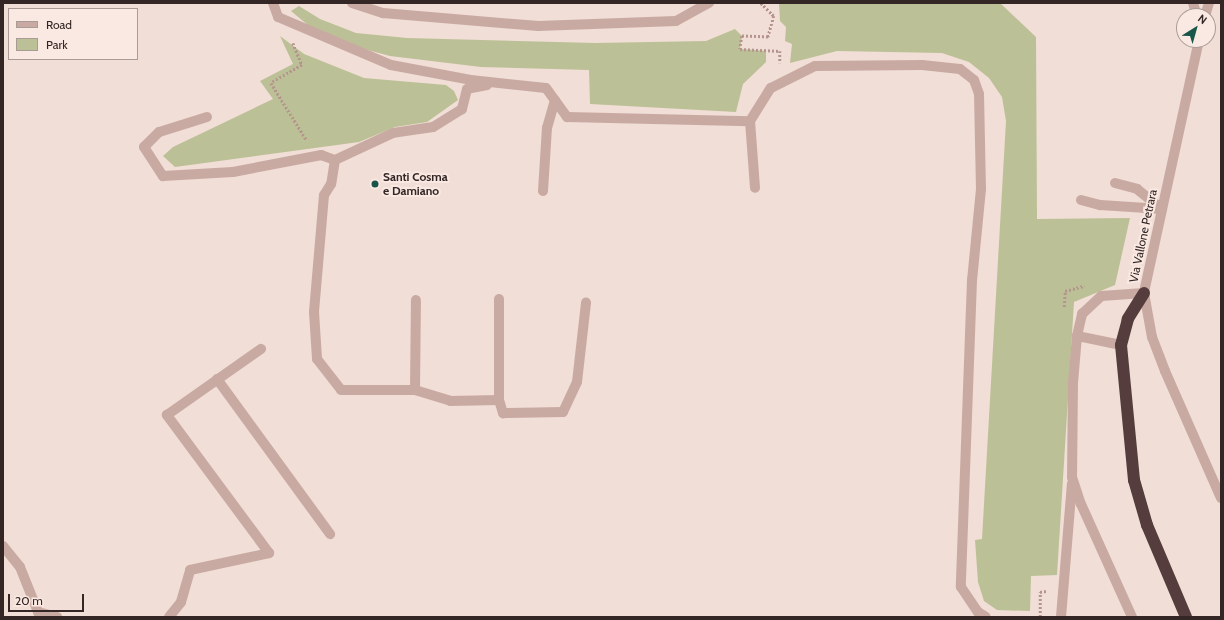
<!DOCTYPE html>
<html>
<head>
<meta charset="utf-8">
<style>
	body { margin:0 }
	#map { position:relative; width:1224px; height:620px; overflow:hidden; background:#f1ded6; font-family:Cabin,sans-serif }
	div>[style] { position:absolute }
	.green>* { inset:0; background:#bcc096 }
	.path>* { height:2.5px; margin-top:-1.25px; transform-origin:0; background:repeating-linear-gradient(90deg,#b4948d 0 2px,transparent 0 4px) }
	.minor>* { height:10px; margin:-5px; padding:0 5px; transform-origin:5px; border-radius:5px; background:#c9aaa2 }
	.highway>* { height:12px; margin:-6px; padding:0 6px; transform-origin:6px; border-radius:6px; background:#543d3c }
	.dots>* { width:11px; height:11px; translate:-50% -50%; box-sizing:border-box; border:2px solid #f9e9e2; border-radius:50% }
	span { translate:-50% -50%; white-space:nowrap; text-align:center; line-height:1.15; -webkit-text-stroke:4px #f9e9e2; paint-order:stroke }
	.poi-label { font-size:12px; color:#332625; font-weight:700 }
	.left { translate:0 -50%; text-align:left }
	.street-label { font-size:12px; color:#332625 }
	.frame { position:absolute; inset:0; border:4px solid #332625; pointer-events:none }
	.legend { position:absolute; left:8px; top:8px; width:130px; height:52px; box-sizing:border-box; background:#f9e9e2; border:1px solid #aa9b96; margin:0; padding:5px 7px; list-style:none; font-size:12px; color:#332625 }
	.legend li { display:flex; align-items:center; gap:8px; height:20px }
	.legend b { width:20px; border:1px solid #aa9b96 }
	.north { position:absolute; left:1176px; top:8px; width:40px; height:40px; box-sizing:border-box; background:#f9e9e2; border:1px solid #aa9b96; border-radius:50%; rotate:37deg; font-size:11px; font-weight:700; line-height:16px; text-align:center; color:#332625 }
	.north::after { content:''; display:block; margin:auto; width:14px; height:18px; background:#1a554a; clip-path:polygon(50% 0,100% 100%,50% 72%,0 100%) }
	.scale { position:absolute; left:8px; top:594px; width:76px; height:18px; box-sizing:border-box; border:2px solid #332625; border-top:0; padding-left:5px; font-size:12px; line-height:14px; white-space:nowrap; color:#332625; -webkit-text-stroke:3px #f9e9e2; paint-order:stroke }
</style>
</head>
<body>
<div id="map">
	<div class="green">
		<div style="clip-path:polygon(779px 3px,1000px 3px,1036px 37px,1037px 219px,1130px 218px,1115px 285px,1074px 302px,1057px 575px,1031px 576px,1030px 611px,997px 610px,984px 601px,978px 582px,975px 540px,982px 539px,1006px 121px,1002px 97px,989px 78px,969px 62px,942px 53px,837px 51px,790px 63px,792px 44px,785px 41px,786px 27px,780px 21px)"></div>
		<div style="clip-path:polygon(299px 6px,320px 19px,356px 33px,407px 38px,595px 43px,706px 41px,735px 29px,742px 36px,740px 49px,766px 51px,766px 62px,743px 84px,736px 112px,590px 104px,589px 70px,481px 67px,390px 56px,364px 49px,309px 26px,291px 11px)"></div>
		<div style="clip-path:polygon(280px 36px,304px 54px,364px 78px,446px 85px,454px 91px,458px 100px,427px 122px,395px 127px,359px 142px,175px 167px,163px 156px,173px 147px,273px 99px,260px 81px,293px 64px)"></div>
	</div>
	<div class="path">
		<div style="left:761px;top:3px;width:18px;rotate:45deg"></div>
		<div style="left:774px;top:16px;width:22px;rotate:106deg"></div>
		<div style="left:768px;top:37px;width:26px;rotate:-178deg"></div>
		<div style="left:742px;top:36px;width:13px;rotate:99deg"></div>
		<div style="left:740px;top:49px;width:40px;rotate:2.9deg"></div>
		<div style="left:780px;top:51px;width:12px;rotate:90deg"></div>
		<div style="left:293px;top:43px;width:24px;rotate:68deg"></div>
		<div style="left:302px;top:65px;width:36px;rotate:150deg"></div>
		<div style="left:271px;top:83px;width:66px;rotate:58deg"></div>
		<div style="left:1064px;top:307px;width:16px;rotate:-86deg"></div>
		<div style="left:1065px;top:291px;width:20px;rotate:-15deg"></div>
		<div style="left:1040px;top:617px;width:25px;rotate:-90deg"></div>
		<div style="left:1040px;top:592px;width:6px;rotate:-9deg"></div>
	</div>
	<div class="minor">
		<div style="left:273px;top:3px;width:15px;rotate:70deg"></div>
		<div style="left:278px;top:17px;width:123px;rotate:23deg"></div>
		<div style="left:391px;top:65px;width:81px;rotate:10.6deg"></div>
		<div style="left:471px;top:80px;width:75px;rotate:6.1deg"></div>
		<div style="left:546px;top:88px;width:36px;rotate:54deg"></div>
		<div style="left:567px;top:117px;width:183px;rotate:1.3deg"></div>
		<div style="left:750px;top:121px;width:39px;rotate:-58deg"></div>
		<div style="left:771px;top:88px;width:49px;rotate:-26.6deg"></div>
		<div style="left:815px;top:66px;width:107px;rotate:-0.5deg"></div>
		<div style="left:922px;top:65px;width:38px;rotate:6deg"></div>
		<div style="left:960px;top:69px;width:18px;rotate:38deg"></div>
		<div style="left:974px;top:80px;width:15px;rotate:70deg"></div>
		<div style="left:979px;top:94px;width:95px;rotate:88.8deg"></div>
		<div style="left:981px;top:189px;width:91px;rotate:95.6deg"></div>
		<div style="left:972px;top:280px;width:307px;rotate:92.1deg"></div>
		<div style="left:961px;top:587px;width:30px;rotate:56deg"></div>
		<div style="left:978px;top:612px;width:9px;rotate:32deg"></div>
		<div style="left:352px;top:3px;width:33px;rotate:18deg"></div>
		<div style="left:383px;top:13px;width:156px;rotate:4.8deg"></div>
		<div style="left:538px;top:26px;width:138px;rotate:-2.1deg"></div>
		<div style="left:676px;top:21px;width:38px;rotate:-29deg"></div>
		<div style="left:1193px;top:3px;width:14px;rotate:73deg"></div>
		<div style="left:1205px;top:16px;width:14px;rotate:-73deg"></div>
		<div style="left:1199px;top:40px;width:259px;rotate:102.3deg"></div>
		<div style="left:1144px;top:293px;width:45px;rotate:79.7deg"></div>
		<div style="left:1152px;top:337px;width:36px;rotate:69deg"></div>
		<div style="left:1165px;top:371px;width:139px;rotate:66.2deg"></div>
		<div style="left:487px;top:85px;width:20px;rotate:169deg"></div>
		<div style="left:467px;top:89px;width:21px;rotate:104deg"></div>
		<div style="left:462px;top:109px;width:34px;rotate:148deg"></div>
		<div style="left:433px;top:127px;width:40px;rotate:171.5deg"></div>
		<div style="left:393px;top:133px;width:64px;rotate:155deg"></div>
		<div style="left:335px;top:160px;width:24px;rotate:99deg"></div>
		<div style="left:331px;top:184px;width:13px;rotate:122deg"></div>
		<div style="left:324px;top:195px;width:117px;rotate:94.9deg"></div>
		<div style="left:314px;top:312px;width:47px;rotate:86.3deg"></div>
		<div style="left:317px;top:359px;width:39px;rotate:52deg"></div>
		<div style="left:341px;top:390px;width:74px"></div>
		<div style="left:415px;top:390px;width:37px;rotate:17deg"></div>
		<div style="left:450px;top:401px;width:49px;rotate:-1.2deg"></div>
		<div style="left:499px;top:400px;width:14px;rotate:73deg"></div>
		<div style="left:503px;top:413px;width:60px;rotate:-1deg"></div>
		<div style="left:563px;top:412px;width:33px;rotate:-65deg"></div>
		<div style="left:577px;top:382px;width:80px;rotate:-83.5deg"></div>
		<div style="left:207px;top:117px;width:50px;rotate:162.6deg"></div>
		<div style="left:159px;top:132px;width:21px;rotate:135deg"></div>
		<div style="left:144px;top:147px;width:35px;rotate:57deg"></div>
		<div style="left:163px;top:176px;width:70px;rotate:-3.3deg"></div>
		<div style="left:233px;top:172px;width:90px;rotate:-10.9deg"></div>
		<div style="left:321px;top:155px;width:15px;rotate:20deg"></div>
		<div style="left:750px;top:121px;width:67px;rotate:85.7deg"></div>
		<div style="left:1115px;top:183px;width:23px;rotate:15deg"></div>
		<div style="left:1137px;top:189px;width:32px;rotate:39deg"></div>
		<div style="left:543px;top:191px;width:63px;rotate:-86.4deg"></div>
		<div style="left:547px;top:128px;width:29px;rotate:-74deg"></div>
		<div style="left:1081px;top:200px;width:20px;rotate:15deg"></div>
		<div style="left:1100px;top:205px;width:62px;rotate:3.7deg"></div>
		<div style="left:1077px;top:336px;width:23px;rotate:-77deg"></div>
		<div style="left:1082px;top:314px;width:26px;rotate:-43deg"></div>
		<div style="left:1101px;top:296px;width:43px;rotate:-4deg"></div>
		<div style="left:1121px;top:345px;width:45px;rotate:-168.4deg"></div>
		<div style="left:1077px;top:336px;width:47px;rotate:94.9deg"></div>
		<div style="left:1073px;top:383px;width:94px;rotate:90.6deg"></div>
		<div style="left:1072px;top:477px;width:28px;rotate:72deg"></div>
		<div style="left:1081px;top:504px;width:124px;rotate:65.7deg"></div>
		<div style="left:217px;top:379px;width:192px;rotate:53.9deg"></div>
		<div style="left:415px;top:390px;width:90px;rotate:-89.4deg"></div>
		<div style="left:499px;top:400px;width:101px;rotate:-90deg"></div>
		<div style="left:3px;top:546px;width:27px;rotate:51deg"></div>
		<div style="left:20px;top:567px;width:54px;rotate:68.2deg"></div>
		<div style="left:38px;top:612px;width:20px;rotate:15deg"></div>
		<div style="left:169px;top:617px;width:19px;rotate:-51deg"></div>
		<div style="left:181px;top:602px;width:33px;rotate:-74deg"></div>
		<div style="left:190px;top:570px;width:81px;rotate:-12.1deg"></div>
		<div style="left:269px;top:553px;width:172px;rotate:-126.5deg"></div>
		<div style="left:167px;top:415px;width:115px;rotate:-35.1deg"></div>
		<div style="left:1061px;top:617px;width:134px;rotate:-85.3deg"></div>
	</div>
	<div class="highway">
		<div style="left:1144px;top:293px;width:31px;rotate:122deg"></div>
		<div style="left:1128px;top:319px;width:27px;rotate:105deg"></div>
		<div style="left:1121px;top:345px;width:136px;rotate:84.5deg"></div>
		<div style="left:1134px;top:480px;width:47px;rotate:73.9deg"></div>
		<div style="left:1147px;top:525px;width:100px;rotate:67deg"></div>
	</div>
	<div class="dots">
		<div style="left:375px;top:184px;background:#1a554a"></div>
	</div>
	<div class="poi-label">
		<span class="left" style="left:383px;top:184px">Santi Cosma<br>e Damiano</span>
	</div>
	<div class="street-label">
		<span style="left:1143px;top:236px;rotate:-78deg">Via Vallone Petrara</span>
	</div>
	<div class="frame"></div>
	<ul class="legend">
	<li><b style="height:5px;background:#c9aaa2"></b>Road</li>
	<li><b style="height:11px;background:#bcc096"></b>Park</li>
	</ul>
	<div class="north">N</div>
	<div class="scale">20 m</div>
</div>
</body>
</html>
